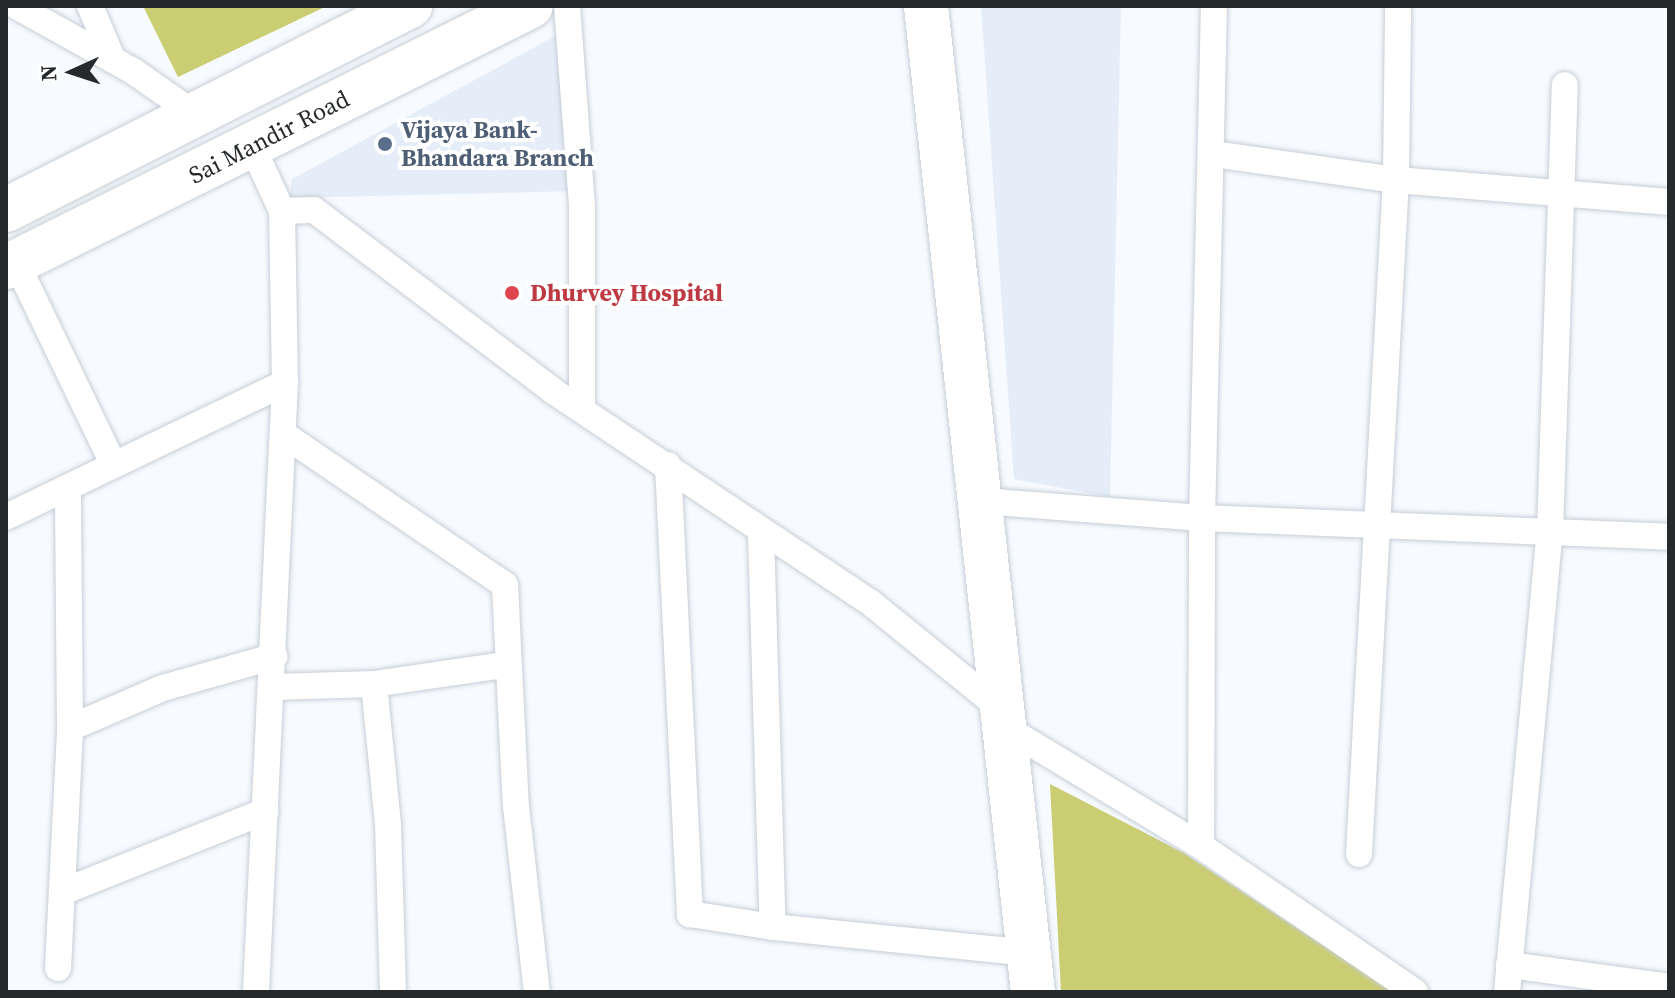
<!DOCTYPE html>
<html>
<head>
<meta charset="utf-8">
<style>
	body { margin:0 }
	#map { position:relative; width:1675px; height:998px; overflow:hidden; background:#f7fafe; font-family:"Source Serif 4",serif }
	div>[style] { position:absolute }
	.built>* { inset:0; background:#e5eef8 }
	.green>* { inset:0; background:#cacd72 }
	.roads { filter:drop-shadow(0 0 2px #c6ced8) drop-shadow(0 0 2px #c6ced8) }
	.street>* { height:26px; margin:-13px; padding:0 13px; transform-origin:13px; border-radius:13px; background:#fff }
	.highway>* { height:44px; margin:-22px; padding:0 22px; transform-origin:22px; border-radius:22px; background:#fff }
	.dots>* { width:22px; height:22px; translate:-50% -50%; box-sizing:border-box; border:4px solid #fff; border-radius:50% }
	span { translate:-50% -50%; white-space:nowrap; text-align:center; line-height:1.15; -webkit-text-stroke:8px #fff; paint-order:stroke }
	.service-label { font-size:24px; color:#4e5e75; font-weight:700 }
	.left { translate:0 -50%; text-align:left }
	.street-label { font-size:24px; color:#262a2d }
	.health-label { font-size:24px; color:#be3a42; font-weight:700 }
	.frame { position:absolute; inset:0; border:8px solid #262a2d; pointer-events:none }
	.north { position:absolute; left:32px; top:32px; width:80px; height:80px; -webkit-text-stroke:6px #fff; paint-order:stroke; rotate:267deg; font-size:22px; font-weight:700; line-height:32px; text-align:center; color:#262a2d }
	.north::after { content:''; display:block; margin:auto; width:28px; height:36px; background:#262a2d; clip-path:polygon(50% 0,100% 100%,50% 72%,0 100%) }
</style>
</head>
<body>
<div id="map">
	<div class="built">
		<div style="clip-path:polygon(981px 6px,1121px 6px,1110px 497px,1014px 479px)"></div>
		<div style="clip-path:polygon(561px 33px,580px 191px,289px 198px,292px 179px)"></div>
	</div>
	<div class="green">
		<div style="clip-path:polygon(143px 6px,327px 6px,178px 77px)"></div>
		<div style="clip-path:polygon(1050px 784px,1184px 853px,1393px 992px,1061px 992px)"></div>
	</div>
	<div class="roads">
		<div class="street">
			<div style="left:16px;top:6px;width:134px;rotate:29.1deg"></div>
			<div style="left:133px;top:71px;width:73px;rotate:35deg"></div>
			<div style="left:90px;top:6px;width:59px;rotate:66.9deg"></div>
			<div style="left:567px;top:6px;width:201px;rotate:85.7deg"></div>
			<div style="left:582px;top:206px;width:203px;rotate:90deg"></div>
			<div style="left:252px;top:146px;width:72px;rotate:65.2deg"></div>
			<div style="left:282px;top:211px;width:172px;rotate:89deg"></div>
			<div style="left:285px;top:383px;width:610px;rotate:92.73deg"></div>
			<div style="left:1213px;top:154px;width:185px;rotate:8.1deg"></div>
			<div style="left:1396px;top:180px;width:274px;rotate:4.6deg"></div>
			<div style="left:282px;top:211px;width:32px;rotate:-2deg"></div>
			<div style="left:314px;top:210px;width:300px;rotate:37.1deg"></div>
			<div style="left:553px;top:391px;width:382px;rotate:33.7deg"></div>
			<div style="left:871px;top:603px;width:173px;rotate:39.1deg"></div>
			<div style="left:16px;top:262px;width:224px;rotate:64.3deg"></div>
			<div style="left:283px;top:434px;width:268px;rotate:34.2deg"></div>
			<div style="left:505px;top:585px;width:221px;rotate:87.2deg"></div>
			<div style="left:516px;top:806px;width:187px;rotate:83.6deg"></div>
			<div style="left:668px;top:465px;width:450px;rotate:87.2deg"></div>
			<div style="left:690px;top:914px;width:84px;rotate:8.9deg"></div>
			<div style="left:981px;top:501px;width:222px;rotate:4.4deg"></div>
			<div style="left:1202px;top:518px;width:467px;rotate:2.3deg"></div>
			<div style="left:6px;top:517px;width:310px;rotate:-25.7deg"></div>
			<div style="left:761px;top:534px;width:393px;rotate:88.3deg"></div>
			<div style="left:773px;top:927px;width:257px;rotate:5.8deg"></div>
			<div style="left:374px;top:684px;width:141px;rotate:84.3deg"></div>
			<div style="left:388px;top:824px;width:168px;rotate:88.3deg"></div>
			<div style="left:273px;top:687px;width:101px;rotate:-1.7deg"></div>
			<div style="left:374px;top:684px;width:132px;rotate:-8.3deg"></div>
			<div style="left:70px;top:728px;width:101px;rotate:-23.3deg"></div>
			<div style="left:163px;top:688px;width:116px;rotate:-15.9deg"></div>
			<div style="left:1006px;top:728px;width:228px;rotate:31.2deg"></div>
			<div style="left:1201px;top:846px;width:259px;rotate:34.3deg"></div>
			<div style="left:1201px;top:846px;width:328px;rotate:-89.8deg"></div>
			<div style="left:1202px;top:518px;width:512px;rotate:-88.66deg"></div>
			<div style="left:1359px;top:854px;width:675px;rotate:-86.86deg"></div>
			<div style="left:1396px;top:180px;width:174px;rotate:-89.3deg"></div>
			<div style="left:62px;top:892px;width:219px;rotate:-21.7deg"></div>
			<div style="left:1509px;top:965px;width:162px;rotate:7.8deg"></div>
			<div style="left:58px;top:968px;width:240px;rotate:-87.1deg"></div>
			<div style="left:70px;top:728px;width:239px;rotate:-90.5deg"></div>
			<div style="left:1507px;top:992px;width:462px;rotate:-84.7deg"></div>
			<div style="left:1550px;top:532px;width:447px;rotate:-88.1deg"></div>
		</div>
		<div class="highway">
			<div style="left:926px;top:6px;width:992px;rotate:83.81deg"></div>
			<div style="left:6px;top:210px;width:453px;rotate:-26.8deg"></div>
			<div style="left:6px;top:267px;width:586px;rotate:-26.43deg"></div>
		</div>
	</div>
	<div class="dots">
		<div style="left:385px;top:144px;background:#5c6f8a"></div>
		<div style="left:512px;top:293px;background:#e0444e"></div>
	</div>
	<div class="service-label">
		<span class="left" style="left:401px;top:144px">Vijaya Bank-<br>Bhandara Branch</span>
	</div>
	<div class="street-label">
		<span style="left:269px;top:137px;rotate:-27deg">Sai Mandir Road</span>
	</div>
	<div class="health-label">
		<span class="left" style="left:530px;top:293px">Dhurvey Hospital</span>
	</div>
	<div class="frame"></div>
	<div class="north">N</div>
</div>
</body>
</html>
